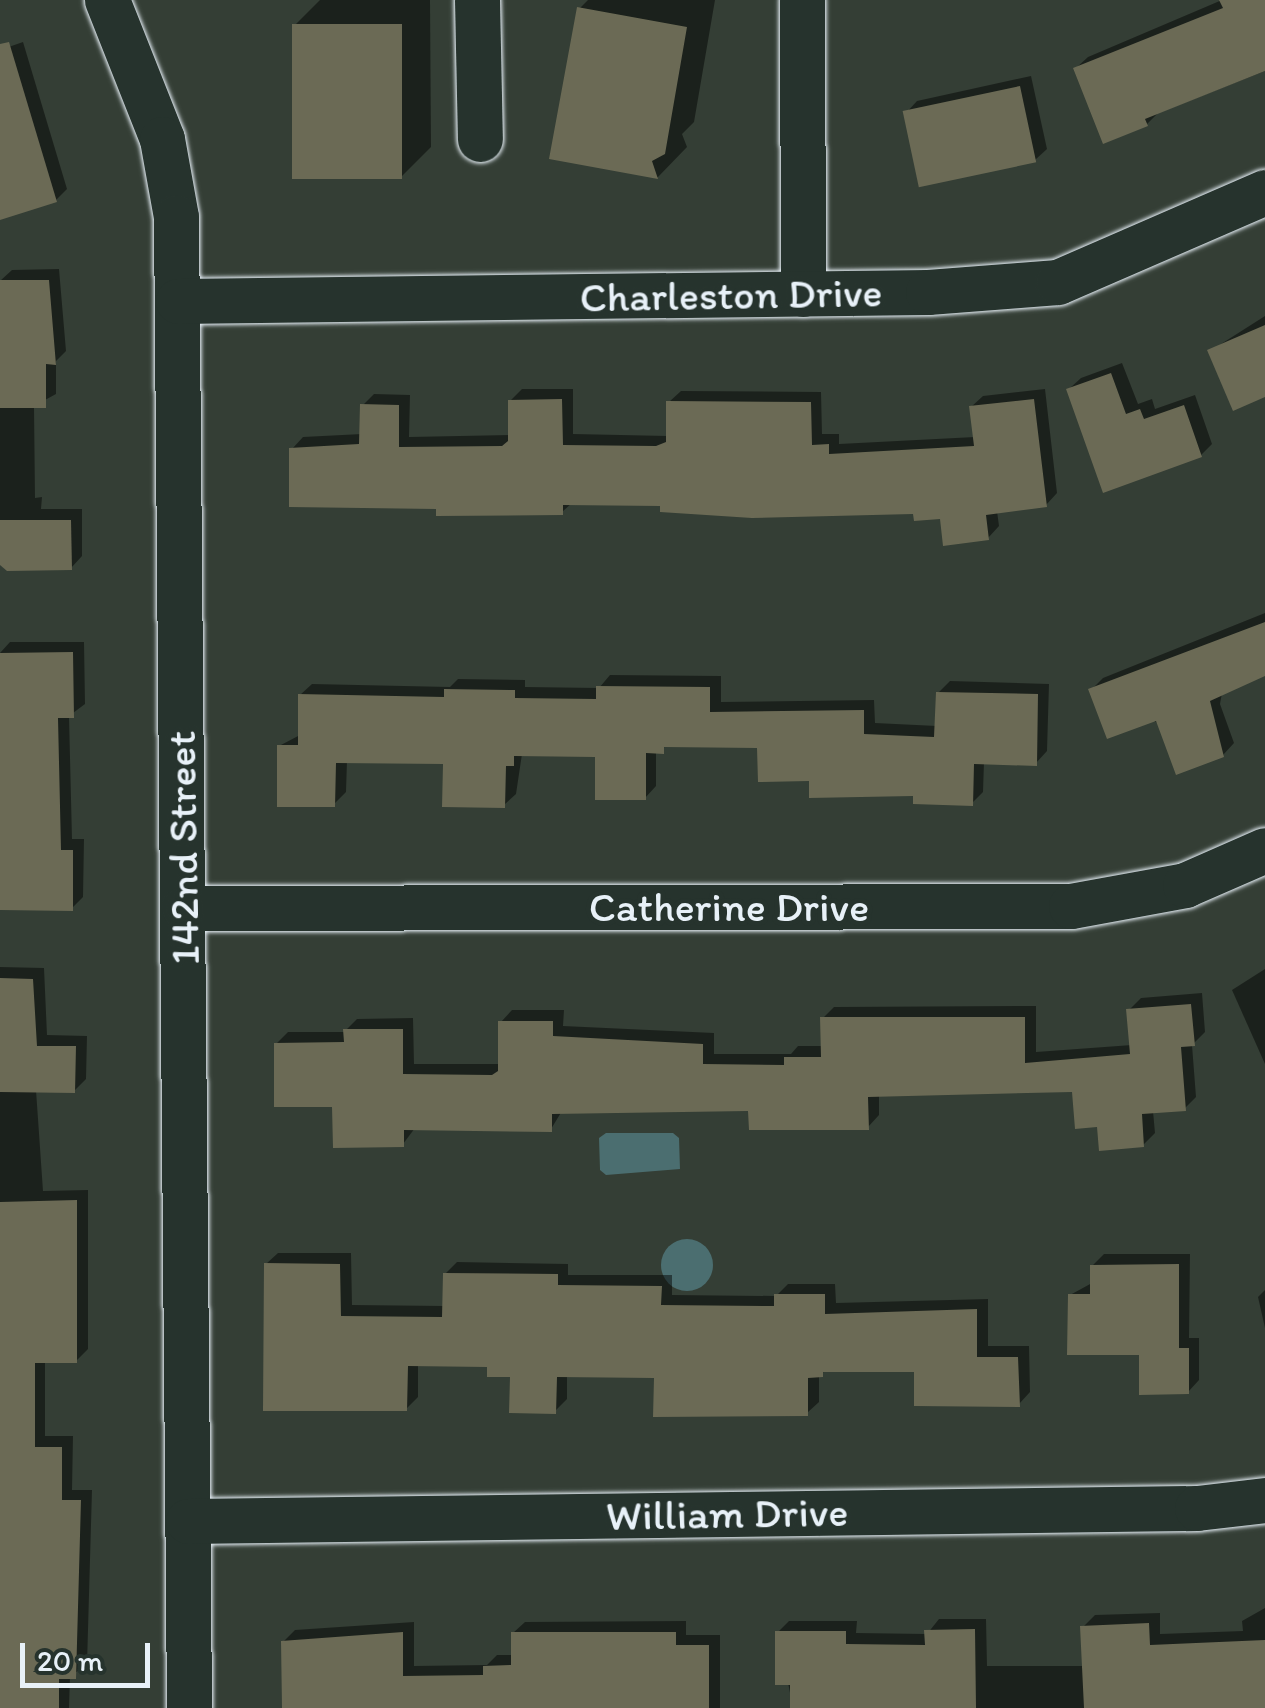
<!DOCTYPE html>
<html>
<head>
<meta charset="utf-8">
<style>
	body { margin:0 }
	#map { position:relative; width:1265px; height:1708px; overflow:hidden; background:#343e35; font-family:Itim,sans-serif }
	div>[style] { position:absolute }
	.water>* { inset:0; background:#4b6e70 }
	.round { border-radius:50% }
	.shadow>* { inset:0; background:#0007 }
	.building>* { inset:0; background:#6b6a55; transform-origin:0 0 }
	.roads { filter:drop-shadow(0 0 2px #e8f1f8) drop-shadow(0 0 2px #e8f1f8) }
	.street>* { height:45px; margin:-22.5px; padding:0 22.5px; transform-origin:22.5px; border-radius:22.5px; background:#26332d }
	span { translate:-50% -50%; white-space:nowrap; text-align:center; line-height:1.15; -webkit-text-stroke:10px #26332d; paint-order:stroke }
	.street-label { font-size:42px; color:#e8f1f8 }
	.scale { position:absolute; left:20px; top:1643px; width:130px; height:45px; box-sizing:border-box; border:5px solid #e8f1f8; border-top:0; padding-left:12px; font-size:30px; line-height:35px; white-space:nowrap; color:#e8f1f8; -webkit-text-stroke:8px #26332d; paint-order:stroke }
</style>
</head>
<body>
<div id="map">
	<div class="water">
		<div style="clip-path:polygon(606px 1133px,673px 1133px,679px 1138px,680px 1169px,606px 1175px,600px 1170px,599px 1138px)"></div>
		<div class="round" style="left:661px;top:1239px;width:52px;height:52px"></div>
	</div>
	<div class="shadow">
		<div style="clip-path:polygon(320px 0,430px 0,431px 147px,401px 177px,294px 26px)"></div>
		<div style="clip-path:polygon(588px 0,715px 0,694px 122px,682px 134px,687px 147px,658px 177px,552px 157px,579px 9px)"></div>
		<div style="clip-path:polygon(1222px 0,1265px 0,1265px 71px,1158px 113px,1147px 124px,1076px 68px,1088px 57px)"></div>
		<div style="clip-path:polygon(23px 42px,67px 189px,56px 200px,0 218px,0 50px)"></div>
		<div style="clip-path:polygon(1031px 76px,1047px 149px,1035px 160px,906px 113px,917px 101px)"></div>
		<div style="clip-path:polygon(59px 269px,66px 351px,56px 361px,56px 394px,34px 406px,35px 498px,42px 497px,41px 509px,82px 509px,82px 556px,71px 568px,0 565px,0 281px,12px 270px)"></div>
		<div style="clip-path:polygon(1265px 316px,1265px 394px,1210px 351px)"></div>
		<div style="clip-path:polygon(1122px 363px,1138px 404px,1152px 399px,1155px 409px,1195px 395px,1212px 444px,1201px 455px,1069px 389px,1081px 378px)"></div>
		<div style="clip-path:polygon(522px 389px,573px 389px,573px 434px,668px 436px,669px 402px,681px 391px,821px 392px,822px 434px,839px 434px,839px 444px,975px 437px,971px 407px,983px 396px,1045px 389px,1057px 493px,1046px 505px,997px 511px,999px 526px,988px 538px,942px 516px,915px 512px,572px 503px,562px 512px,292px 449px,303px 437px,362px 434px,362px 406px,374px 394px,410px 395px,409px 437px,511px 435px,510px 401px)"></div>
		<div style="clip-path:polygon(1265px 613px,1265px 674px,1222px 693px,1220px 704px,1234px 743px,1223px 755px,1091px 690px,1103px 678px)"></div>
		<div style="clip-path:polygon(10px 642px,84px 642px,85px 704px,69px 716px,72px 839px,84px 839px,83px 897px,72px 908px,0 908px,0 653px)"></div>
		<div style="clip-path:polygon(610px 675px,721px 676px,721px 702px,874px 700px,875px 723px,937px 726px,938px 693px,950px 681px,1049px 684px,1047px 751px,1036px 763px,984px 762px,983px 792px,972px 803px,812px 779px,760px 745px,669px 745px,656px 751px,656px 786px,645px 798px,598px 754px,522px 754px,516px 794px,504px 805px,445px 762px,347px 761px,346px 792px,334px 804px,279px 746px,300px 735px,300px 695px,312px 684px,450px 687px,458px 679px,525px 680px,525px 687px,599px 688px)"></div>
		<div style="clip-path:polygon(0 967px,44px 968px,47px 1035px,87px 1036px,86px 1079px,74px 1091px,36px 1090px,43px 1191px,88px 1190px,88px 1349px,76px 1361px,45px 1361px,45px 1436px,73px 1436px,72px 1490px,92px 1490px,87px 1665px,70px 1676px,69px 1708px,0 1708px)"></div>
		<div style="clip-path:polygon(1265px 969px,1265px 1064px,1232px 990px)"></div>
		<div style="clip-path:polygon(1202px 993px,1205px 1032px,1192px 1045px,1196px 1097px,1185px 1108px,1153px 1111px,1155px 1133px,1143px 1145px,1099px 1124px,1074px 1090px,879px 1094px,879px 1115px,868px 1127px,751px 1108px,562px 1111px,551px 1129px,415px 1128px,403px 1144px,335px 1104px,276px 1044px,288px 1032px,344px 1032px,357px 1019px,413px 1018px,414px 1064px,501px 1064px,501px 1022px,512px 1010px,564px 1010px,563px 1026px,714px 1033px,714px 1054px,791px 1054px,798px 1046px,823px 1046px,823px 1018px,834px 1007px,1036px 1006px,1036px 1052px,1132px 1045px,1129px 1010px,1141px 998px)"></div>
		<div style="clip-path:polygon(278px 1253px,351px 1253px,352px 1305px,445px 1306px,445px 1274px,457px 1262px,568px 1264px,568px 1275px,672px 1275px,672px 1295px,776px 1296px,788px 1284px,835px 1284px,836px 1303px,988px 1299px,988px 1346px,1029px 1346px,1030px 1392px,1019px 1404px,917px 1369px,828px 1369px,819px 1375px,819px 1402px,807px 1413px,656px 1376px,567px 1375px,567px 1399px,555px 1411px,513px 1374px,490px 1365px,418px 1363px,418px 1397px,406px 1409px,266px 1264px)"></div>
		<div style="clip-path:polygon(1104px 1254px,1190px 1254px,1189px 1338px,1199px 1338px,1199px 1380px,1188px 1392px,1070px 1295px,1092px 1283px,1092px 1266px)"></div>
		<div style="clip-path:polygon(1265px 1290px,1265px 1328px,1258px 1297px)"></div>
		<div style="clip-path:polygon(1265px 1608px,1265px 1708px,793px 1708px,778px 1632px,789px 1621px,857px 1621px,856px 1633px,927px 1634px,939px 1619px,986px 1619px,987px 1666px,1084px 1666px,1083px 1627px,1095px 1615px,1160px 1613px,1160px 1634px,1243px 1631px,1242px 1621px)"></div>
		<div style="clip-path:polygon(686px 1621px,686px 1635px,720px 1635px,720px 1708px,284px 1708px,283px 1642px,295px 1630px,414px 1622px,414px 1666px,487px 1665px,497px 1655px,513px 1655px,513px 1633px,525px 1622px)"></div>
	</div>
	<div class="building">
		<div style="clip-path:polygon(1219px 0,1265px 0,1265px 71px,1145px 119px,1148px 126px,1103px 144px,1073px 68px,1223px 8px)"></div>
		<div style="clip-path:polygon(577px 7px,687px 27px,665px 154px,652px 161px,658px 179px,549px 159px)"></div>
		<div style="left:402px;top:24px;width:155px;height:110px;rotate:90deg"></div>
		<div style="clip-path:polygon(9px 42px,57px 202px,0 220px,0 44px)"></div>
		<div style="left:1020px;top:86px;width:78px;height:120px;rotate:78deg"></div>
		<div style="clip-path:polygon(0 280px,49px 280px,56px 365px,46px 364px,46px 408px,0 408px)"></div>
		<div style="clip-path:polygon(1265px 325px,1265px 397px,1233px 411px,1207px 350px)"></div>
		<div style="clip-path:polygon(1111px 373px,1126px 414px,1140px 409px,1144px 419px,1184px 405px,1202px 457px,1103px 493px,1066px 389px)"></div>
		<div style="clip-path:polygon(562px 399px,563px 445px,656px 446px,666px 442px,666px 401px,811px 402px,812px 445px,829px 444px,829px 454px,974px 446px,969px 406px,1034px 399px,1047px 507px,986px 515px,989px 540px,943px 546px,940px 519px,914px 521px,913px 514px,752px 518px,660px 512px,660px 506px,563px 505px,563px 515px,436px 516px,436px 509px,289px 507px,289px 448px,359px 444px,360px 404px,399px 405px,399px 447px,502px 446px,508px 441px,508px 400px)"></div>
		<div style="clip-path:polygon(0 520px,71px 520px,72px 570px,7px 571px,0 565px)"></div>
		<div style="clip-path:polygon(1265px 622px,1265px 676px,1210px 701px,1224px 757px,1176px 775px,1156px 721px,1107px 739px,1088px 689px)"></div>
		<div style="clip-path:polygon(73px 652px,74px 718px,58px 718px,61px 850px,73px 850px,73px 911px,0 910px,0 653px)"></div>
		<div style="clip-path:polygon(596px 686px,710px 687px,710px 712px,864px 710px,864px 734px,934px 737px,936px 692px,1038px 694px,1037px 766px,974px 764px,973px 806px,913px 804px,913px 796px,809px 798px,809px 781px,758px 782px,757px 748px,664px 747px,664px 754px,646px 753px,646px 800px,595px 800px,595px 757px,514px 756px,514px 766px,506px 766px,505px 808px,442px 807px,443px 764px,336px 763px,335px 807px,277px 807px,277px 745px,298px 745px,298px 694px,444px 697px,444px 689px,515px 690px,515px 698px,596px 699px)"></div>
		<div style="clip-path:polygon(0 978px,33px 979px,37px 1046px,76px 1046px,75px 1093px,0 1092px)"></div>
		<div style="clip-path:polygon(1191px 1004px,1195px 1046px,1181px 1047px,1186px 1111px,1142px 1114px,1144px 1147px,1099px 1151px,1097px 1127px,1075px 1129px,1072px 1092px,868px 1097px,869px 1130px,749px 1130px,748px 1111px,552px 1114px,552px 1132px,404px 1130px,404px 1147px,333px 1148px,332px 1107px,274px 1107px,274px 1043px,344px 1042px,343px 1029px,403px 1029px,403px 1074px,492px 1075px,498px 1071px,498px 1021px,553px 1021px,553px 1036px,703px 1044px,703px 1064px,784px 1065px,784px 1057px,821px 1057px,820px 1017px,1025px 1017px,1025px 1063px,1130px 1054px,1126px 1009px)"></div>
		<div style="clip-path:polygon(77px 1200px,77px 1363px,35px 1363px,35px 1447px,62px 1447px,62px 1500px,81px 1500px,76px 1679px,59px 1679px,59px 1708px,0 1708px,0 1202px)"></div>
		<div style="clip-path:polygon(264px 1263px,340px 1264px,341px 1316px,442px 1317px,443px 1273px,558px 1274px,558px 1285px,662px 1286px,661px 1305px,774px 1306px,774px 1294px,825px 1294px,825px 1314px,977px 1309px,977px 1357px,1018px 1357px,1020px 1407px,914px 1406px,914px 1372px,823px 1372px,823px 1377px,808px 1378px,808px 1416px,653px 1417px,654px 1378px,557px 1377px,556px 1414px,509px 1413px,510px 1377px,487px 1377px,487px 1367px,408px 1366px,407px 1411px,263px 1411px)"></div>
		<div style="clip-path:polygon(1179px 1264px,1179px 1348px,1189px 1348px,1189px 1394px,1139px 1395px,1139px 1355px,1067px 1355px,1068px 1294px,1090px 1294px,1090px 1265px)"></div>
		<div style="clip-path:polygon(1149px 1623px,1150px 1645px,1265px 1640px,1265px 1708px,1084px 1708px,1080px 1626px)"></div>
		<div style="clip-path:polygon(975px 1629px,976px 1708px,790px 1708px,790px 1685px,775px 1685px,775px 1631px,846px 1631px,846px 1644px,925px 1645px,924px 1630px)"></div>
		<div style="clip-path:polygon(403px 1632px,403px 1676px,483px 1675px,483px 1666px,511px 1665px,511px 1632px,676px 1632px,676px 1645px,709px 1645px,709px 1708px,282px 1708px,281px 1641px)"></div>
	</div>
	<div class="roads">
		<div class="street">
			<div style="left:107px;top:0;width:149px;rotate:68.4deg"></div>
			<div style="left:162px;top:139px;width:79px;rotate:79.8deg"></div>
			<div style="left:176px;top:217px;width:1491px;rotate:89.5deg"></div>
			<div style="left:477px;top:0;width:139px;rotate:88.8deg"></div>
			<div style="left:802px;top:0;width:294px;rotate:89.8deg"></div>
			<div style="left:178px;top:301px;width:750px;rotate:-0.69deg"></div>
			<div style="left:928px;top:292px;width:130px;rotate:-4.4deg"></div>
			<div style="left:1058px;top:282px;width:226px;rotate:-23.5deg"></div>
			<div style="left:184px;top:908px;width:887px;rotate:-0.13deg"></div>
			<div style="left:1071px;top:906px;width:116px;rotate:-10.4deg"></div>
			<div style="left:1185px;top:885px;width:87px;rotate:-23.6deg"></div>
			<div style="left:188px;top:1521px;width:1009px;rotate:-0.74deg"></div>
			<div style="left:1197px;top:1508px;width:68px;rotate:-6.7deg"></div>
		</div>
	</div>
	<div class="street-label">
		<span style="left:731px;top:295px;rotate:-1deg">Charleston Drive</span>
		<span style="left:183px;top:848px;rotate:-91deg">142nd Street</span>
		<span style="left:729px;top:907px">Catherine Drive</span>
		<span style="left:727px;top:1514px;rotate:-1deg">William Drive</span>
	</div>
	<div class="scale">20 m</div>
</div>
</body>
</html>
